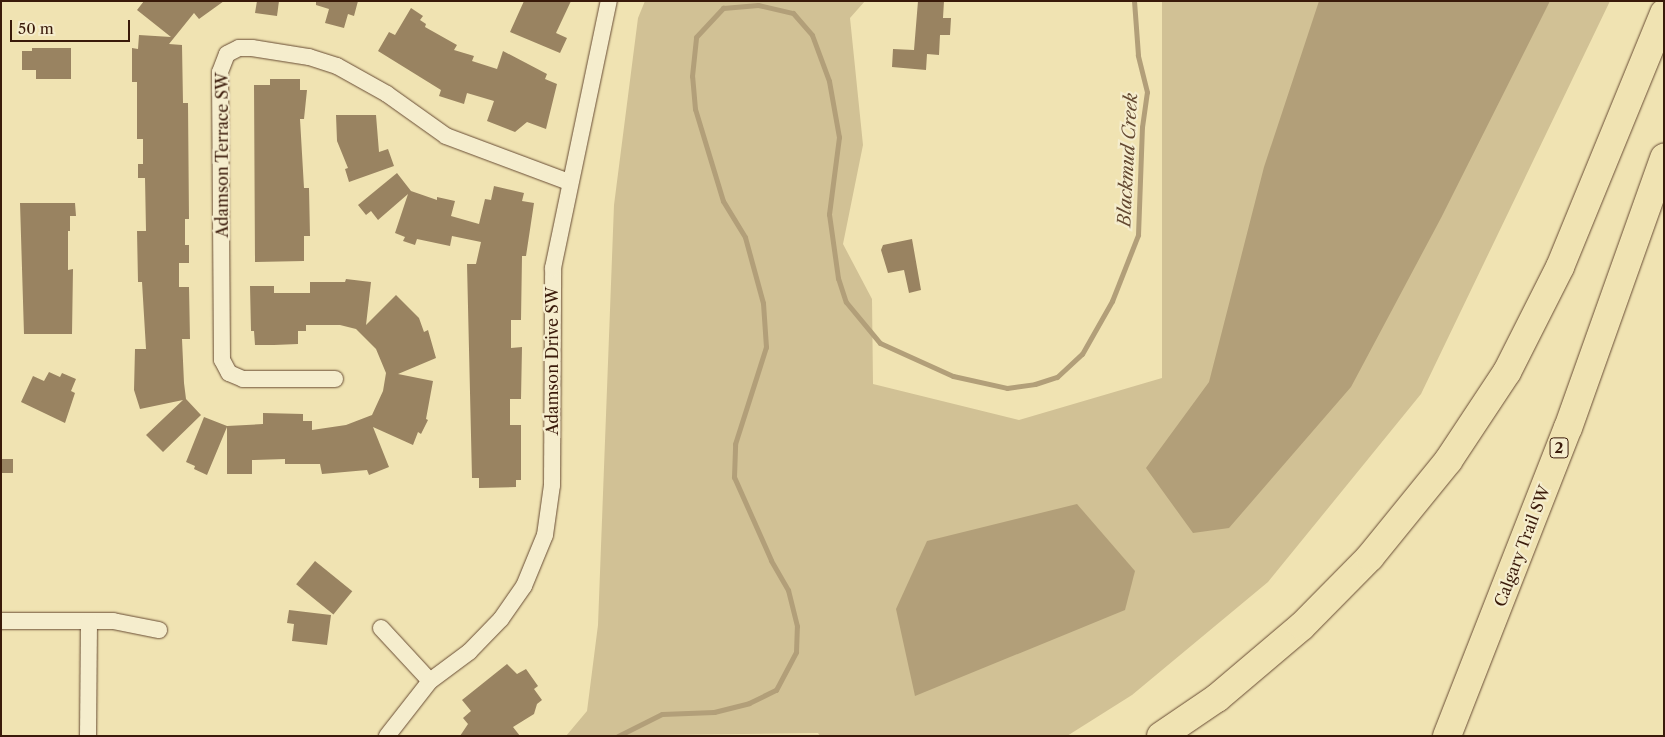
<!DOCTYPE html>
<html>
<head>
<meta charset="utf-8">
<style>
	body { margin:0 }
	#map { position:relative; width:1665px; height:737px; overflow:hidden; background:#f0e3b2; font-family:"Libre Caslon Text",serif }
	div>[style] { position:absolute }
	.green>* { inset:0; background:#d1c195 }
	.water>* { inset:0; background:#b29f79 }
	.stream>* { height:5px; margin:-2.5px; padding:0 2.5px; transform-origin:2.5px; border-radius:2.5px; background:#b29f79 }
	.building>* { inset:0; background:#998361; transform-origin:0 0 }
	.roads { filter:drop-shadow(0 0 1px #684c34) drop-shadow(0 0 1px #684c34) }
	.street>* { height:16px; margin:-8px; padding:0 8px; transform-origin:8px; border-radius:8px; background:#f5edcd }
	.highway>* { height:28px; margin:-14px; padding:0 14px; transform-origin:14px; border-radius:14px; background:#f0e3b2 }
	span { translate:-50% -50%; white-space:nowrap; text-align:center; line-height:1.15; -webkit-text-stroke:4.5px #f5edcd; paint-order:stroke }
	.shield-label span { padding:1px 4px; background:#f5edcd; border:1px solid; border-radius:4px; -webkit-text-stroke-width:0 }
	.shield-label { font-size:15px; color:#3a1a0a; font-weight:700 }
	.street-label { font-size:16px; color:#3a1a0a }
	.water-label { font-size:18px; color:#644931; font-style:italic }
	.frame { position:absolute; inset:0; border:2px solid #3a1a0a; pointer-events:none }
	.scale { position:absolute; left:10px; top:20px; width:120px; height:22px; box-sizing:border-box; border:2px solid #3a1a0a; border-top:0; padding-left:6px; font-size:15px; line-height:18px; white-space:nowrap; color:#3a1a0a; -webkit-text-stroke:4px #f5edcd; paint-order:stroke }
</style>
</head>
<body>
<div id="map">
	<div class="green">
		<div style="clip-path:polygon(645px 1px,865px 1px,850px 18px,863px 145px,843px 244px,872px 299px,873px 384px,1019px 420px,1162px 378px,1162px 1px,1610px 1px,1421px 394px,1268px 582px,1132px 695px,1067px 736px,820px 736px,818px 733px,566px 736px,587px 711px,598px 625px,614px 205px,638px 18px)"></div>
	</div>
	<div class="water">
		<div style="clip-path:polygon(1319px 1px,1550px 1px,1441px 218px,1351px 387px,1229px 528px,1193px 533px,1146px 468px,1209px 382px,1264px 167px)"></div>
		<div style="clip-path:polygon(1077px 504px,1135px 571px,1125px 610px,915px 696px,896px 609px,927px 541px)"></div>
	</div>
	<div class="stream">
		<div style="left:618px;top:736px;width:49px;rotate:-26.6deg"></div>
		<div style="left:662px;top:714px;width:52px;rotate:-2.2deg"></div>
		<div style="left:714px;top:712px;width:36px;rotate:-14deg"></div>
		<div style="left:749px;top:703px;width:30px;rotate:-26deg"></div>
		<div style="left:776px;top:690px;width:43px;rotate:-62.2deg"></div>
		<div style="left:796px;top:652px;width:26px;rotate:-88deg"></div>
		<div style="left:797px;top:626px;width:37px;rotate:-104deg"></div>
		<div style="left:788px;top:590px;width:34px;rotate:-120deg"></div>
		<div style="left:771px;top:560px;width:91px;rotate:-114deg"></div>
		<div style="left:734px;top:477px;width:33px;rotate:-88deg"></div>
		<div style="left:735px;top:444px;width:102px;rotate:-72.3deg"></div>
		<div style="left:766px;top:347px;width:44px;rotate:-93.9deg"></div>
		<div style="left:763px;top:303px;width:68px;rotate:-105.3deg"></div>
		<div style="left:745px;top:237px;width:42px;rotate:-121.4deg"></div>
		<div style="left:723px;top:201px;width:96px;rotate:-106.9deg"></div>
		<div style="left:695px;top:109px;width:33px;rotate:-95deg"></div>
		<div style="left:692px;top:76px;width:39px;rotate:-84deg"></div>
		<div style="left:696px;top:37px;width:40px;rotate:-47deg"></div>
		<div style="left:723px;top:8px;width:35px;rotate:-5deg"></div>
		<div style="left:758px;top:5px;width:36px;rotate:13deg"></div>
		<div style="left:793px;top:13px;width:29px;rotate:49deg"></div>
		<div style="left:812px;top:35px;width:49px;rotate:69.7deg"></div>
		<div style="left:829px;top:81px;width:57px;rotate:79.9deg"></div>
		<div style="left:839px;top:137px;width:78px;rotate:97.4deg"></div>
		<div style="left:829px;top:214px;width:65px;rotate:82deg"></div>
		<div style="left:838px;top:278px;width:25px;rotate:72deg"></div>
		<div style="left:846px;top:302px;width:53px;rotate:50.3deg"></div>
		<div style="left:880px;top:343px;width:80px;rotate:24.3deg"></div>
		<div style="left:953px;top:376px;width:55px;rotate:12.5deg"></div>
		<div style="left:1007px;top:388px;width:28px;rotate:-8deg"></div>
		<div style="left:1035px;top:384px;width:23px;rotate:-18deg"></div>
		<div style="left:1057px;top:377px;width:34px;rotate:-43deg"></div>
		<div style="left:1082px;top:354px;width:61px;rotate:-60.5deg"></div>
		<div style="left:1112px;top:301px;width:71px;rotate:-68.5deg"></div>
		<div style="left:1138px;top:235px;width:108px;rotate:-87.9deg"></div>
		<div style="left:1142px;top:127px;width:35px;rotate:-82deg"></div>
		<div style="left:1147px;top:92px;width:38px;rotate:-104deg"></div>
		<div style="left:1138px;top:55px;width:54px;rotate:-94.2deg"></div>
	</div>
	<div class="building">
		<div style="clip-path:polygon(144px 1px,224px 1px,199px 19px,194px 13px,169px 44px,182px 45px,183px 103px,188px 103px,189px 219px,185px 219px,185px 245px,189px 245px,189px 263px,179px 263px,179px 287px,189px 287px,190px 339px,182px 339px,184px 383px,186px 399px,201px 415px,163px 452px,146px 435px,183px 400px,140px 409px,134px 390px,135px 349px,146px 349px,142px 282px,138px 282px,137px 231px,146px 231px,145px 178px,138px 178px,138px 164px,143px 164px,143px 139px,137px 139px,137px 82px,132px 82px,132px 48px,138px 49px,139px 35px,171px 37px,137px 10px)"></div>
		<div style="clip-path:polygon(257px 1px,279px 1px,277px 16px,255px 13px)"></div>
		<div style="clip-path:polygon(316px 1px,358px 1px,354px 16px,348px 14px,344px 28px,325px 23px,329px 9px,316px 5px)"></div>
		<div style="clip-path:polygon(524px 1px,571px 1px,556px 33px,567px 38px,560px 53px,510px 32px)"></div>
		<div style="clip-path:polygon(918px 1px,944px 1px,943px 18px,951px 18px,950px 35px,940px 35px,939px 55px,927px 54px,926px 70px,892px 67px,893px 49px,914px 50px)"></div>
		<div style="clip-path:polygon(411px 8px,423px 16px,420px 20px,426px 24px,425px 27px,457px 45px,454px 50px,474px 56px,472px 61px,497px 69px,503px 51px,547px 74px,545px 79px,557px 84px,546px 129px,527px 122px,515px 132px,487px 121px,494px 101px,467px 93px,464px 104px,439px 96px,441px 90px,378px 51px,389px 32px,395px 35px)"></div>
		<div style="clip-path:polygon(32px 48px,71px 48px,71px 79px,36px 79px,36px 70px,22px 70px,22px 51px,32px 51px)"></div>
		<div style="clip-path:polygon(270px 79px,300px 79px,300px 90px,307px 90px,304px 119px,300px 119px,304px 188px,309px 188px,310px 236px,304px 236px,304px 261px,255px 262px,254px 85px,270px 85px)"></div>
		<div style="clip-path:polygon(336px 115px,376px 115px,379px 152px,388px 149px,394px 166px,349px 182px,345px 169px,348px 168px,337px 141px)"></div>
		<div style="clip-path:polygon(397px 173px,411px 191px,437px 200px,437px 197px,455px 201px,451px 216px,479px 224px,485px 199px,491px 200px,494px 186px,524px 193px,522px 201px,534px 203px,526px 256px,522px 256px,521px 320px,511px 320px,511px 348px,522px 347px,521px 399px,510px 399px,510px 425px,521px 425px,521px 480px,516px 480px,516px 487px,479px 488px,479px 478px,472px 478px,467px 264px,476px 264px,481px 242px,452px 236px,450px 246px,417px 239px,415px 245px,403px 241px,405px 237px,395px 233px,408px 194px,378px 220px,371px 211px,366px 215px,358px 205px)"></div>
		<div style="clip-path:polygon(20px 203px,75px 203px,76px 216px,70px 216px,70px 231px,68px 231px,68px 270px,73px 269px,72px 334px,24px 334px)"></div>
		<div style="clip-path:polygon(912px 239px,921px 290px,909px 293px,904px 270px,888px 273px,881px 250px,883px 245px)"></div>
		<div style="clip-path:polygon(346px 279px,371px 282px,366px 325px,396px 295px,419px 318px,424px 332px,428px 330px,436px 358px,398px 374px,433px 381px,426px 419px,428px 420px,421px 434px,418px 432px,413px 445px,373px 427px,389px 467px,369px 475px,367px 470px,322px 474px,320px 464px,285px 464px,285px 459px,252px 460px,252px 474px,227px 474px,227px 427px,207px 475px,194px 469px,195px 466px,186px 462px,204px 417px,227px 426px,263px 424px,263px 413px,303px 414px,303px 421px,312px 421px,312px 430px,346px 425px,372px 415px,383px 391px,386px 373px,376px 349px,356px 329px,340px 325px,306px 325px,306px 331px,298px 331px,298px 344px,274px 345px,255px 345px,254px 331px,251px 331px,250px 286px,274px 286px,274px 293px,310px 293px,310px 282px,345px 282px)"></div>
		<div style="clip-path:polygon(49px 372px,60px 377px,62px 373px,76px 379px,71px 391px,75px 393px,65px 423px,21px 402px,33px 376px,44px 381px)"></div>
		<div style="left:1px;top:459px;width:12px;height:14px"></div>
		<div style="left:315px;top:561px;width:48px;height:30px;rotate:39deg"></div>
		<div style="clip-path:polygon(289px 610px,331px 615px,327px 645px,292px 641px,294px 624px,287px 623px)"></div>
		<div style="clip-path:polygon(507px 664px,517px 674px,526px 669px,538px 686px,534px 689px,542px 700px,537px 704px,534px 714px,513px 727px,520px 736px,460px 736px,468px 724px,463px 718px,471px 711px,462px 700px)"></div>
	</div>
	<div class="roads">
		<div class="street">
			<div style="left:335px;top:379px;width:92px;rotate:180deg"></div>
			<div style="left:243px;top:379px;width:15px;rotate:-157deg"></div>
			<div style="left:229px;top:373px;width:15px;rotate:-118deg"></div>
			<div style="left:222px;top:360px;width:288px;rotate:-90.4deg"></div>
			<div style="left:220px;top:72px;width:19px;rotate:-69deg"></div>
			<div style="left:227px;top:54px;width:13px;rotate:-27deg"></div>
			<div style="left:239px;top:48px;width:13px"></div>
			<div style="left:252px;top:48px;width:58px;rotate:9deg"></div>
			<div style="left:309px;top:57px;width:29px;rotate:18deg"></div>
			<div style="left:337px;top:66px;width:57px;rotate:29.2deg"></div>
			<div style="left:387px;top:94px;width:72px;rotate:35.4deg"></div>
			<div style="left:446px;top:136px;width:131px;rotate:20.5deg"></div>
			<div style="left:1px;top:621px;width:112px"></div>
			<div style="left:113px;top:621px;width:47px;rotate:11.1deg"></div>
			<div style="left:381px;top:628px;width:72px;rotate:47.2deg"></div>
			<div style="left:88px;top:736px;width:115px;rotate:-89.5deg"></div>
			<div style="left:387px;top:736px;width:70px;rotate:-52deg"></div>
			<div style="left:430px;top:681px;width:49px;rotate:-36.6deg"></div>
			<div style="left:469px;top:652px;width:46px;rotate:-45.9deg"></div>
			<div style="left:501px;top:619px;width:40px;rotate:-55.1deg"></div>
			<div style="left:524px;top:586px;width:55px;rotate:-67.6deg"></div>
			<div style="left:545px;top:535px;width:50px;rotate:-82deg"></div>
			<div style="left:552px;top:485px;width:217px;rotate:-89.7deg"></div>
			<div style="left:553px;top:268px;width:273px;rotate:-78.2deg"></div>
		</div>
		<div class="highway">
			<div style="left:1161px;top:736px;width:68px;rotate:-34.2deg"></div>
			<div style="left:1217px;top:698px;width:111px;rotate:-40.3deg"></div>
			<div style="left:1302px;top:626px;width:97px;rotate:-45.4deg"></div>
			<div style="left:1370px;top:557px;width:124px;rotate:-50.9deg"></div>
			<div style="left:1448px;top:461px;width:107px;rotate:-56.5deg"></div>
			<div style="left:1507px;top:372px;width:118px;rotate:-63.2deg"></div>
			<div style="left:1560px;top:267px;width:274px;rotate:-67.7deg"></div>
			<div style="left:1447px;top:736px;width:331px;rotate:-68.6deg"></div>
			<div style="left:1568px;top:428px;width:287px;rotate:-70.4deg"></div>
		</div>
	</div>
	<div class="shield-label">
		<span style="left:1559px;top:448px">2</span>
	</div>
	<div class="street-label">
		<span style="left:222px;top:155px;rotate:-90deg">Adamson Terrace SW</span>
		<span style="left:552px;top:361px;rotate:-90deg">Adamson Drive SW</span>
		<span style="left:1522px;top:546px;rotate:-69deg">Calgary Trail SW</span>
	</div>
	<div class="water-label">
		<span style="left:1128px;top:160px;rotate:-87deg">Blackmud Creek</span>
	</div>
	<div class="frame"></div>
	<div class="scale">50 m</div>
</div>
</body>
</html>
